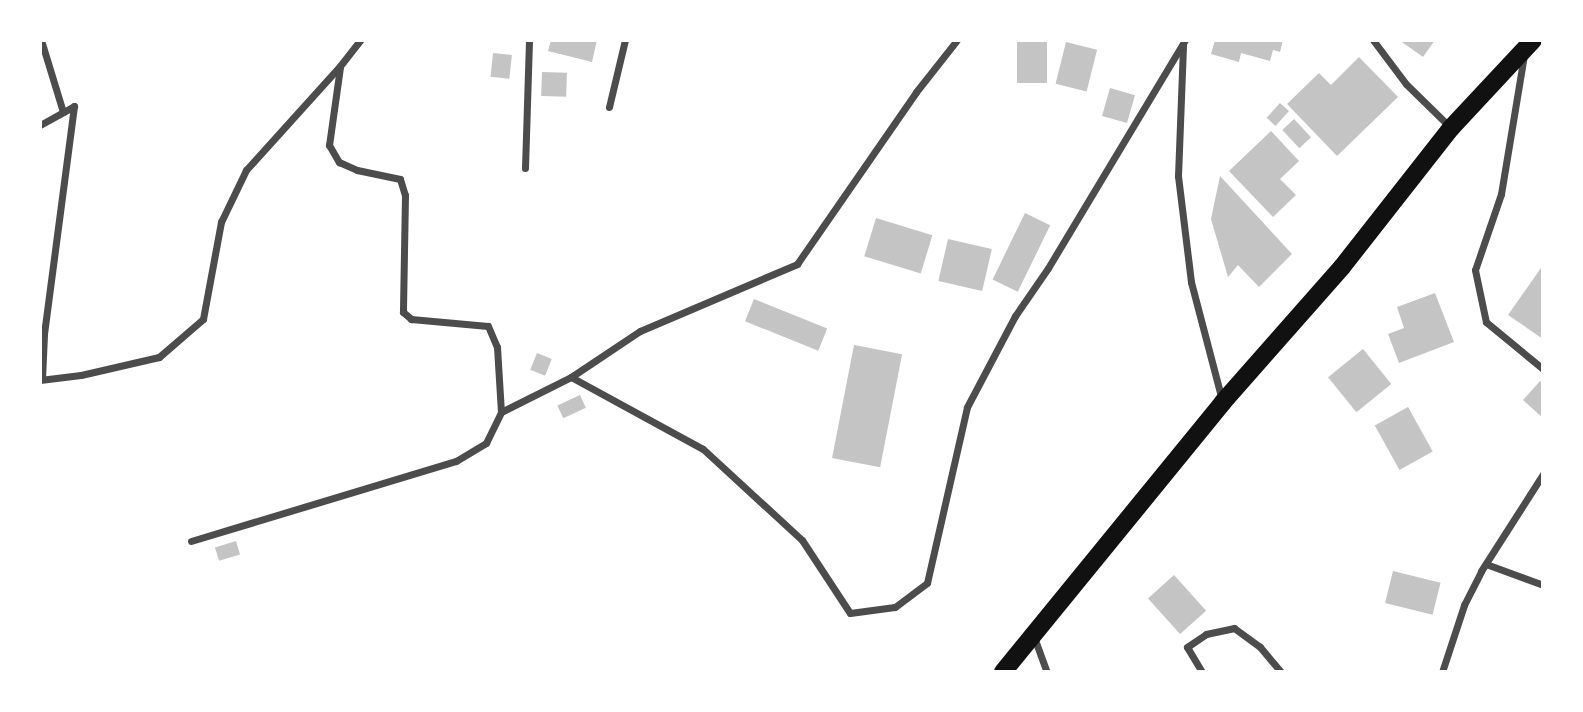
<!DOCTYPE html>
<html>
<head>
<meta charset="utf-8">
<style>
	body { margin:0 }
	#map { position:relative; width:1583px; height:712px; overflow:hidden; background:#fff; font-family:Ubuntu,sans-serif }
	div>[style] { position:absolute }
	.building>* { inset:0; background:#c4c4c4; transform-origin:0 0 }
	.minor>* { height:7px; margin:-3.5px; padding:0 3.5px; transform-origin:3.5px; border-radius:3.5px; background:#4c4c4c }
	.primary>* { height:18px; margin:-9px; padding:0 9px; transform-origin:9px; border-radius:9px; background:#111 }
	span { translate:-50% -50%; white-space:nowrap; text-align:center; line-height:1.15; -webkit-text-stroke:5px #fff; paint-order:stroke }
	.frame { position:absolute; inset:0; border:42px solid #fff; pointer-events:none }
</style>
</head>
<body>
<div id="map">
	<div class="building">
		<div style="clip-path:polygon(551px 40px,597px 40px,592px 62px,548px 51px)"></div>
		<div style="left:1017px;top:40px;width:30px;height:43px"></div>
		<div style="clip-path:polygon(1215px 40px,1283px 40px,1280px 52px,1273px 50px,1270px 61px,1241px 53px,1239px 62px,1211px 54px)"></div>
		<div style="clip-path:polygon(1399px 40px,1435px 40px,1423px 57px)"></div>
		<div style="left:1066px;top:42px;width:32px;height:43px;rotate:14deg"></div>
		<div style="left:493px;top:53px;width:19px;height:24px;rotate:6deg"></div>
		<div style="clip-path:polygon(1359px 57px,1398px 97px,1337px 156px,1287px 104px,1319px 73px,1331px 85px)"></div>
		<div style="left:542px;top:72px;width:25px;height:24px;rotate:2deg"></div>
		<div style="left:1110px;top:88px;width:26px;height:29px;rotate:16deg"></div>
		<div style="left:1280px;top:103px;width:12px;height:20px;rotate:42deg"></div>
		<div style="left:1294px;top:119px;width:25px;height:16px;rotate:47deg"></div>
		<div style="clip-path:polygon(1271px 131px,1299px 161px,1280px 179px,1296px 195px,1273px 217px,1229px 171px)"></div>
		<div style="clip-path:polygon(1220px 176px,1292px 254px,1259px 287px,1238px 265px,1228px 277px,1211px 219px)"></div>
		<div style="left:1025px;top:213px;width:28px;height:74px;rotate:26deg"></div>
		<div style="left:876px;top:218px;width:59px;height:40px;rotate:17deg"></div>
		<div style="left:948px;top:239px;width:45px;height:43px;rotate:13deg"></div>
		<div style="clip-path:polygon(1543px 265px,1543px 339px,1508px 315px)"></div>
		<div style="clip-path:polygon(1435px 293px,1454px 342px,1399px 363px,1388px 334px,1404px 328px,1397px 307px)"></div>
		<div style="left:754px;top:299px;width:79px;height:24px;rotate:22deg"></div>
		<div style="left:854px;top:345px;width:49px;height:115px;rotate:11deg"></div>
		<div style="left:1363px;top:349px;width:45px;height:45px;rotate:51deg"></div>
		<div style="left:537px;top:353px;width:16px;height:18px;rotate:22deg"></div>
		<div style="clip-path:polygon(1540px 381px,1543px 384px,1543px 418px,1523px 400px)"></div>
		<div style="left:580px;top:395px;width:14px;height:25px;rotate:65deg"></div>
		<div style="left:1408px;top:407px;width:51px;height:38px;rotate:61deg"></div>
		<div style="left:236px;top:541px;width:14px;height:22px;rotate:73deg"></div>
		<div style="left:1393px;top:571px;width:49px;height:33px;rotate:14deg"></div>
		<div style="left:1174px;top:575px;width:48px;height:35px;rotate:48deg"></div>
	</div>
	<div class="minor">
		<div style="left:41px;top:40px;width:75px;rotate:73deg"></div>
		<div style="left:1373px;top:40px;width:55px;rotate:53.1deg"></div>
		<div style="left:1406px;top:84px;width:63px;rotate:44.4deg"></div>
		<div style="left:1183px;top:46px;width:130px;rotate:92.2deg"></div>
		<div style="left:1178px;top:176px;width:107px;rotate:83deg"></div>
		<div style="left:1191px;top:282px;width:122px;rotate:75.3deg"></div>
		<div style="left:1524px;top:55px;width:141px;rotate:99.4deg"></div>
		<div style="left:1501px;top:194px;width:80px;rotate:108.9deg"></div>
		<div style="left:1475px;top:270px;width:53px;rotate:78.1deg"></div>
		<div style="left:1486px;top:322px;width:74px;rotate:39.5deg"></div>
		<div style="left:340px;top:67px;width:79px;rotate:98deg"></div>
		<div style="left:329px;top:145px;width:20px;rotate:60deg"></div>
		<div style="left:339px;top:162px;width:20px;rotate:24deg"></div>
		<div style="left:357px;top:170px;width:44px;rotate:11.8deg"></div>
		<div style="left:400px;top:179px;width:17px;rotate:73deg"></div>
		<div style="left:405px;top:195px;width:117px;rotate:91deg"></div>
		<div style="left:403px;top:312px;width:11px;rotate:41deg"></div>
		<div style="left:411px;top:319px;width:77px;rotate:5.2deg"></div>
		<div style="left:488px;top:326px;width:23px;rotate:67deg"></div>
		<div style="left:497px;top:347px;width:65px;rotate:86.5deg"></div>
		<div style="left:609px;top:107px;width:69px;rotate:-76.6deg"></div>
		<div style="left:40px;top:125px;width:39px;rotate:-29deg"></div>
		<div style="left:74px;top:106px;width:230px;rotate:97.5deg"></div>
		<div style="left:44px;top:334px;width:45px;rotate:92.5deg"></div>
		<div style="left:525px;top:168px;width:128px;rotate:-88.2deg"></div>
		<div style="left:571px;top:377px;width:150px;rotate:28.6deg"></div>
		<div style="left:703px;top:449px;width:134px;rotate:42.6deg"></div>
		<div style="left:802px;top:540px;width:87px;rotate:56.7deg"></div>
		<div style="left:850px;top:613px;width:45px;rotate:-7.6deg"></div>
		<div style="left:895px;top:607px;width:40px;rotate:-37deg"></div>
		<div style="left:927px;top:583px;width:180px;rotate:-77.2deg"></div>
		<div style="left:967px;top:407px;width:103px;rotate:-62.2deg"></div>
		<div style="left:1015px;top:316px;width:58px;rotate:-55.5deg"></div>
		<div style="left:1048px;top:268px;width:266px;rotate:-59deg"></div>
		<div style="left:40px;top:380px;width:41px;rotate:-7deg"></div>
		<div style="left:81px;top:375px;width:80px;rotate:-13deg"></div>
		<div style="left:159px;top:357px;width:58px;rotate:-40.8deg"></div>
		<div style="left:203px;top:319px;width:99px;rotate:-79.5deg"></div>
		<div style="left:221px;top:222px;width:58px;rotate:-64.3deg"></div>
		<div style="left:246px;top:170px;width:140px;rotate:-47.9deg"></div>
		<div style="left:340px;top:66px;width:33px;rotate:-52deg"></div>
		<div style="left:191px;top:541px;width:277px;rotate:-16.8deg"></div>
		<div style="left:456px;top:461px;width:35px;rotate:-31deg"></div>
		<div style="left:486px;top:443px;width:34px;rotate:-64deg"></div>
		<div style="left:501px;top:412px;width:78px;rotate:-26.6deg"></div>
		<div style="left:571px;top:377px;width:83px;rotate:-33.7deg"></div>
		<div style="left:640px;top:331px;width:171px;rotate:-23.1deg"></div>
		<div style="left:797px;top:264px;width:209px;rotate:-55.3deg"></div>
		<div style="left:916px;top:92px;width:66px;rotate:-51.7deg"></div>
		<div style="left:1486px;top:564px;width:61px;rotate:20.2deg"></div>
		<div style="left:1034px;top:637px;width:37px;rotate:70deg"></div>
		<div style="left:1202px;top:672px;width:29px;rotate:-121deg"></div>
		<div style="left:1187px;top:647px;width:23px;rotate:-34deg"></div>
		<div style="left:1206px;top:634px;width:29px;rotate:-12deg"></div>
		<div style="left:1234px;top:628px;width:32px;rotate:36deg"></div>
		<div style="left:1260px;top:647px;width:33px;rotate:50deg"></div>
		<div style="left:1442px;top:672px;width:71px;rotate:-71.8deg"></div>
		<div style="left:1464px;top:605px;width:38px;rotate:-63deg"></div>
		<div style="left:1481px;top:571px;width:115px;rotate:-57.4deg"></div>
	</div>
	<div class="primary">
		<div style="left:1003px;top:672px;width:348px;rotate:-50.8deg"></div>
		<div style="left:1223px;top:402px;width:180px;rotate:-48.6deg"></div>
		<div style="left:1342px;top:267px;width:177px;rotate:-51.9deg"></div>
		<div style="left:1451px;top:128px;width:120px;rotate:-47deg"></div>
	</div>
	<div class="frame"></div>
</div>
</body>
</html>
